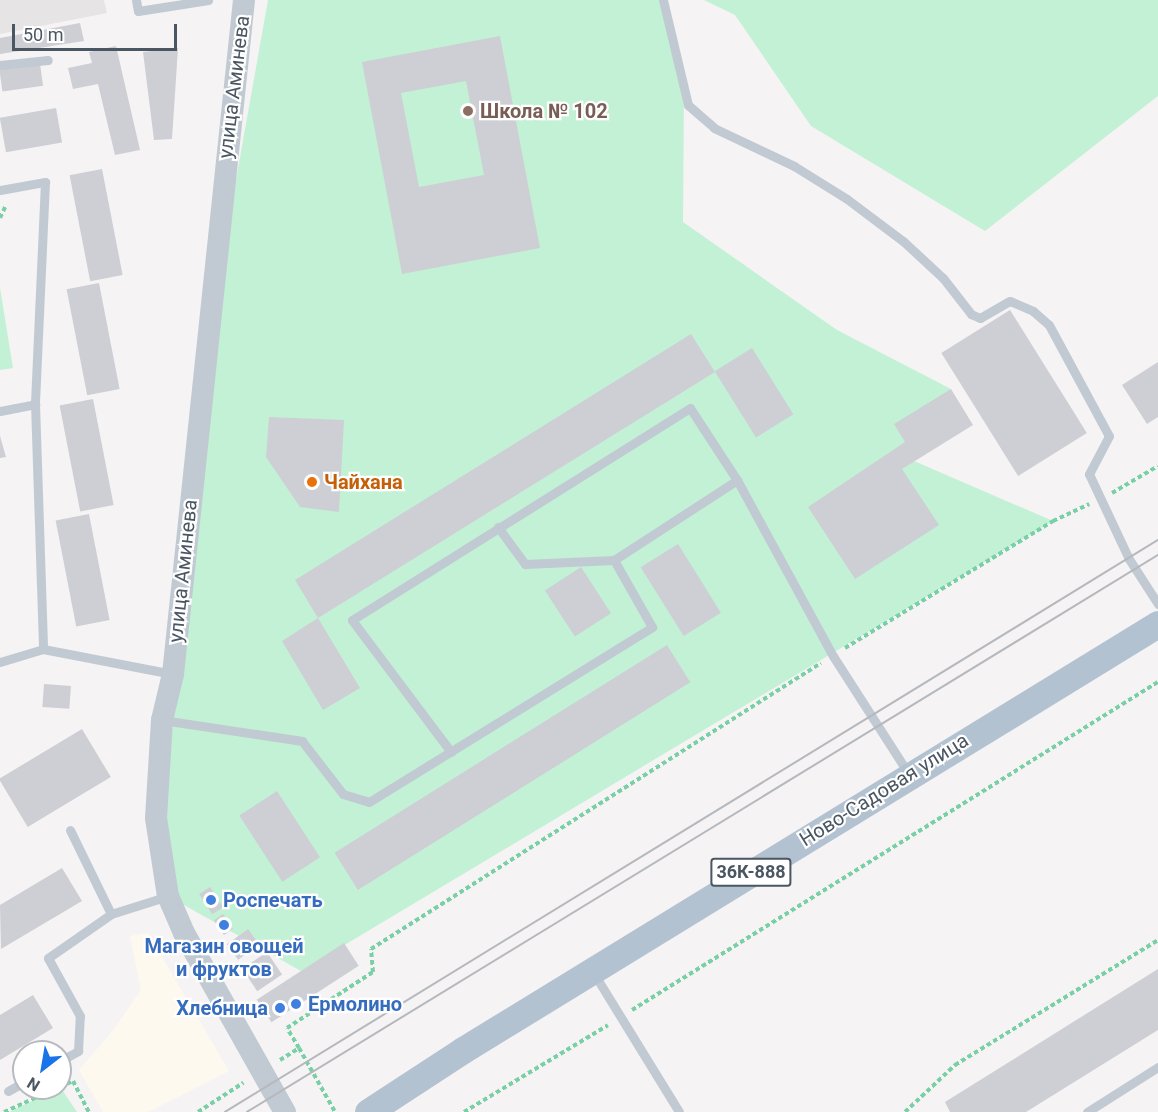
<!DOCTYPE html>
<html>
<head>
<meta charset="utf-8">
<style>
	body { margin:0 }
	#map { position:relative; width:1158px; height:1112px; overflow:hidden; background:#f5f3f3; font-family:Roboto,sans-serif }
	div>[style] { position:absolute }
	.commercial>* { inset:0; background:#fdf9ef }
	.education>* { inset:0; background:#e6e4e5 }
	.green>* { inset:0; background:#c3f1d5 }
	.building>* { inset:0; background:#cdcfd5; transform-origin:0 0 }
	.path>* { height:4px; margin-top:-2px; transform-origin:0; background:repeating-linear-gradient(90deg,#7ad0a6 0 4.5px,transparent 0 7.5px) }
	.service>* { height:9px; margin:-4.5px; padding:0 4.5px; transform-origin:4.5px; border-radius:4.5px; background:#c1cad2 }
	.tertiary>* { height:22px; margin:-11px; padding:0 11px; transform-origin:11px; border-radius:11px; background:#c1cad2 }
	.primary>* { height:27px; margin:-13.5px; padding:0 13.5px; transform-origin:13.5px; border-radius:13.5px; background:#b3c2d1 }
	.tram>* { height:1.5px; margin:-0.75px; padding:0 0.75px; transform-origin:0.75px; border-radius:0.75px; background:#b5b8bd }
	.dots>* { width:16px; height:16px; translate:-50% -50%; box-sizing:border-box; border:3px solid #fff; border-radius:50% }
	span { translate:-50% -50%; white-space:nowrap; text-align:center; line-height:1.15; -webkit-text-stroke:4.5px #fff; paint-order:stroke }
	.shield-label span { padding:2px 4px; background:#fff; border:2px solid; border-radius:4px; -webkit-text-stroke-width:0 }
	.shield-label { font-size:18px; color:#4a5661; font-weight:700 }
	.street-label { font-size:20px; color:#4a5661 }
	.education-label { font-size:20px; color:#785e54; font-weight:700 }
	.left { translate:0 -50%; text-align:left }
	.food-label { font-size:20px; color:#c56008; font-weight:700 }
	.shop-label { font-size:20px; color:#366cbe; font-weight:700 }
	.right { translate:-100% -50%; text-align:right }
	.north { position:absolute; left:12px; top:1040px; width:60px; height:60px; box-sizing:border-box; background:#fff; border:2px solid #b7bbc0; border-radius:50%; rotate:211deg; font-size:16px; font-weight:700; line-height:24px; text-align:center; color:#4a5661 }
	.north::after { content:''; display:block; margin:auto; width:21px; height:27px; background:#1a73e8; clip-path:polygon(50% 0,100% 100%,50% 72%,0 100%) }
	.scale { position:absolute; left:12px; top:24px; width:165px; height:27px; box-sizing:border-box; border:3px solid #4a5661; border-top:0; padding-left:8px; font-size:18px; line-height:21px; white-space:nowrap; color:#4a5661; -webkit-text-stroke:4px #fff; paint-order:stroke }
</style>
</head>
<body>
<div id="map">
	<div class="commercial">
		<div style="clip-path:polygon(148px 933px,229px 1071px,148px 1112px,103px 1112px,79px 1070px,114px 1029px,141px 990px,130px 936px)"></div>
	</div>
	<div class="education">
		<div style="clip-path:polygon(0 0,104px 0,107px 13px,0 34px)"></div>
	</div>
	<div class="green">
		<div style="clip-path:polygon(268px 0,663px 0,684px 89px,683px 222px,837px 330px,951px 389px,914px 461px,1053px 521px,301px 971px,168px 896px,156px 818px,207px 343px)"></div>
		<div style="clip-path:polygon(704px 0,1158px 0,1158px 96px,985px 231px,811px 126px,735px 15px)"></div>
		<div style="clip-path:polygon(0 288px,13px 368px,0 370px)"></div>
		<div style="clip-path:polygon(60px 1087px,77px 1112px,9px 1112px,60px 1088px)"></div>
	</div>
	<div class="building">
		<div style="clip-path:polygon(80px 23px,84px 41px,0 54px,0 38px)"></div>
		<div style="clip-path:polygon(evenodd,500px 36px,540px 248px,402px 274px,362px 62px,500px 36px,466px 81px,484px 175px,419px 187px,401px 93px,466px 81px)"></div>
		<div style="clip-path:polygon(116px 46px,140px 150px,115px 155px,98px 84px,73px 89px,68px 68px,92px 63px,89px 52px)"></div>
		<div style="clip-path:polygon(178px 48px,172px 139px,154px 140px,143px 52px)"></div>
		<div style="left:40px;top:64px;width:22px;height:41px;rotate:82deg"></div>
		<div style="left:56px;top:108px;width:35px;height:57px;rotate:80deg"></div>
		<div style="left:102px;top:169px;width:108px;height:33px;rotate:79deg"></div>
		<div style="left:99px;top:283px;width:108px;height:33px;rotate:79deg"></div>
		<div style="left:1010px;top:310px;width:145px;height:81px;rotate:58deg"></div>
		<div style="clip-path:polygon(691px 334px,715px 372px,318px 618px,360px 688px,323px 710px,282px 641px,318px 618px,295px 580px)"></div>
		<div style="left:752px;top:348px;width:78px;height:44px;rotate:58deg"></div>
		<div style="clip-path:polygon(1158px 362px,1158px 417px,1147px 424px,1122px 385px)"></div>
		<div style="clip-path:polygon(951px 389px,973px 425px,902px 469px,939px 525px,855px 579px,808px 507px,905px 442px,894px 424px)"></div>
		<div style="left:93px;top:399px;width:108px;height:34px;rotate:79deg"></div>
		<div style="clip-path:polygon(269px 417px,344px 420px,339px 512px,300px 507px,266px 457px)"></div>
		<div style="clip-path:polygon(0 436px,6px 457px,0 458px)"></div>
		<div style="left:89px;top:514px;width:108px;height:34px;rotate:79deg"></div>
		<div style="left:678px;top:544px;width:81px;height:44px;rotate:58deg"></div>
		<div style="left:581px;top:567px;width:55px;height:43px;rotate:57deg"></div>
		<div style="left:667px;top:645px;width:44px;height:392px;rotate:58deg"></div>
		<div style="left:44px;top:684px;width:27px;height:23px;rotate:4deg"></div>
		<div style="left:82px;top:729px;width:56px;height:97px;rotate:59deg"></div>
		<div style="left:277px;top:791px;width:79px;height:45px;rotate:57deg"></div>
		<div style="clip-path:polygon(62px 868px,82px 901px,1px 949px,0 905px)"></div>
		<div style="left:210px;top:887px;width:24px;height:13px;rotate:57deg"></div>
		<div style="left:223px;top:914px;width:18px;height:11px;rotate:56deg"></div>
		<div style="left:248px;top:929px;width:19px;height:26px;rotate:54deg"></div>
		<div style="left:344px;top:943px;width:27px;height:104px;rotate:57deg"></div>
		<div style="left:267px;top:952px;width:27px;height:30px;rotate:56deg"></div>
		<div style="clip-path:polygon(1158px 969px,1158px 1030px,1026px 1112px,950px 1112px,945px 1102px)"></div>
		<div style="clip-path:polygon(33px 995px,53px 1028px,0 1060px,0 1015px)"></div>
	</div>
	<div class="path">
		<div style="left:0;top:218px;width:14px;rotate:-65deg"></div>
		<div style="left:1112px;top:493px;width:53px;rotate:-30.4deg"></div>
		<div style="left:845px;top:648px;width:244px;rotate:-31.4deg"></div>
		<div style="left:1053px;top:521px;width:40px;rotate:-25deg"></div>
		<div style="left:632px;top:1010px;width:620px;rotate:-31.95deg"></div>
		<div style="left:299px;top:1048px;width:23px;rotate:-121deg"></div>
		<div style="left:287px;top:1028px;width:103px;rotate:-33.1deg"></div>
		<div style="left:373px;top:972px;width:23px;rotate:-95deg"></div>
		<div style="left:371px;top:949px;width:533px;rotate:-32.44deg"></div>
		<div style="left:280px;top:1060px;width:22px;rotate:-32deg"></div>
		<div style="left:299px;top:1048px;width:73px;rotate:60.6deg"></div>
		<div style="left:60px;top:1087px;width:14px;rotate:-25deg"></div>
		<div style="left:73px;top:1081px;width:35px;rotate:63deg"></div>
		<div style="left:4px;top:1112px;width:58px;rotate:-24.4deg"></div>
		<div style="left:198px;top:1112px;width:54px;rotate:-32.8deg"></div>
		<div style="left:464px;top:1112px;width:168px;rotate:-31.1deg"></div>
		<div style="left:905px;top:1112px;width:69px;rotate:-43.2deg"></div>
		<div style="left:955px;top:1065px;width:238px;rotate:-31.6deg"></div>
	</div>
	<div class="service">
		<div style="left:136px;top:0;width:11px;rotate:80deg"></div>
		<div style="left:138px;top:11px;width:71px;rotate:-8.9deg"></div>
		<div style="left:663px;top:0;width:108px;rotate:76.6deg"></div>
		<div style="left:688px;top:105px;width:35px;rotate:41deg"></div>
		<div style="left:714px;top:128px;width:89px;rotate:25.4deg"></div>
		<div style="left:794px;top:166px;width:62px;rotate:31.9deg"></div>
		<div style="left:847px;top:199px;width:70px;rotate:36.9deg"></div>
		<div style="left:903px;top:241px;width:54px;rotate:42.8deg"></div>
		<div style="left:943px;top:278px;width:46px;rotate:52.1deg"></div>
		<div style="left:971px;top:314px;width:10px;rotate:24deg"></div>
		<div style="left:980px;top:318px;width:34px;rotate:-30deg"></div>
		<div style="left:1010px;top:301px;width:25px;rotate:23deg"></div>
		<div style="left:1033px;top:311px;width:21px;rotate:41deg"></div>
		<div style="left:1049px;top:325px;width:126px;rotate:61.6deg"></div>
		<div style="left:1109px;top:436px;width:43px;rotate:117.8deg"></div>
		<div style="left:1089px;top:474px;width:94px;rotate:64.8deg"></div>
		<div style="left:1129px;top:559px;width:54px;rotate:57.2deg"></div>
		<div style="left:0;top:65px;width:48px;rotate:-5.9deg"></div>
		<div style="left:0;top:190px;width:46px;rotate:-10.1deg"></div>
		<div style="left:45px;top:182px;width:222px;rotate:92.6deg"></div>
		<div style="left:35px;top:404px;width:245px;rotate:88.1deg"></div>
		<div style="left:0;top:411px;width:36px;rotate:-11deg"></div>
		<div style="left:498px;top:527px;width:46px;rotate:53.9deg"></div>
		<div style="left:525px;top:564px;width:89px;rotate:-2.6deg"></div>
		<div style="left:0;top:662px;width:45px;rotate:-16.8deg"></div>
		<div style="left:43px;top:649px;width:132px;rotate:10.9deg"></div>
		<div style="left:162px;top:720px;width:142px;rotate:8.5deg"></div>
		<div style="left:302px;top:741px;width:67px;rotate:52.3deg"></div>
		<div style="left:343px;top:794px;width:27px;rotate:17deg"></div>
		<div style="left:369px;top:802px;width:333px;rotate:-31.7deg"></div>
		<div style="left:652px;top:627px;width:77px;rotate:-119.6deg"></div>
		<div style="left:614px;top:560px;width:147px;rotate:-33deg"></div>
		<div style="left:737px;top:480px;width:200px;rotate:61.4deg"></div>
		<div style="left:833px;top:656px;width:139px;rotate:57.3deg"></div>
		<div style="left:451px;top:752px;width:165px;rotate:-126.9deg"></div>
		<div style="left:352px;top:620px;width:399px;rotate:-32.1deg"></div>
		<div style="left:690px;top:408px;width:86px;rotate:56.9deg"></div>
		<div style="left:70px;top:830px;width:93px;rotate:64deg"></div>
		<div style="left:593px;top:972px;width:164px;rotate:58.4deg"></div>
		<div style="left:60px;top:1061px;width:21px;rotate:-29deg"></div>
		<div style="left:78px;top:1051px;width:35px;rotate:-87deg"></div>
		<div style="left:80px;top:1016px;width:66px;rotate:-118.9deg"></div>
		<div style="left:48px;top:958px;width:77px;rotate:-34.9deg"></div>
		<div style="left:111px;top:914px;width:60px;rotate:-17.5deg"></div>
		<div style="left:8px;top:1091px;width:18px;rotate:-29deg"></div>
		<div style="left:1087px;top:1112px;width:84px;rotate:-32.4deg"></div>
	</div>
	<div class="tertiary">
		<div style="left:244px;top:0;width:678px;rotate:96.01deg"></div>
		<div style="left:173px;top:674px;width:47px;rotate:103.4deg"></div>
		<div style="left:162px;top:720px;width:98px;rotate:93.5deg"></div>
		<div style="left:156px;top:818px;width:79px;rotate:81.3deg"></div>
		<div style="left:168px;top:896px;width:40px;rotate:66.6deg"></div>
		<div style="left:184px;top:933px;width:206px;rotate:60.6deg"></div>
	</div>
	<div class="primary">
		<div style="left:368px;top:1112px;width:113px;rotate:-33.1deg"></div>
		<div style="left:463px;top:1050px;width:815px;rotate:-31.51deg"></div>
	</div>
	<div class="tram">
		<div style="left:225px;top:1112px;width:1094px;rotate:-31.51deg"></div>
		<div style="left:247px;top:1112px;width:1068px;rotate:-31.44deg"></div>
	</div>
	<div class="dots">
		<div style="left:468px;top:111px;background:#8d6e63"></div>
		<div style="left:312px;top:482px;background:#e8710a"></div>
		<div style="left:211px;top:900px;background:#3f7fe0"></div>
		<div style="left:224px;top:925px;background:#3f7fe0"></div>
		<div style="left:296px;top:1004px;background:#3f7fe0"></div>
		<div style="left:280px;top:1008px;background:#3f7fe0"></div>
	</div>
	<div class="shield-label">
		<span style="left:751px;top:872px">36К-888</span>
	</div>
	<div class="street-label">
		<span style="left:234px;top:87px;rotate:-83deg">улица Аминева</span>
		<span style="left:183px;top:571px;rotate:-84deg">улица Аминева</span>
		<span style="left:884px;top:790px;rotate:-32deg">Ново-Садовая улица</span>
	</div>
	<div class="education-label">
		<span class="left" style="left:480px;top:111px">Школа № 102</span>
	</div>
	<div class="food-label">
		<span class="left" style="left:324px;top:482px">Чайхана</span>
	</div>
	<div class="shop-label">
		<span class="left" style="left:223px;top:900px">Роспечать</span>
		<span style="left:224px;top:958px">Магазин овощей<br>и фруктов</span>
		<span class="left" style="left:308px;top:1004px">Ермолино</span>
		<span class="right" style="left:268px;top:1008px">Хлебница</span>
	</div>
	<div class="north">N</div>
	<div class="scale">50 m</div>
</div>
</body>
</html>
